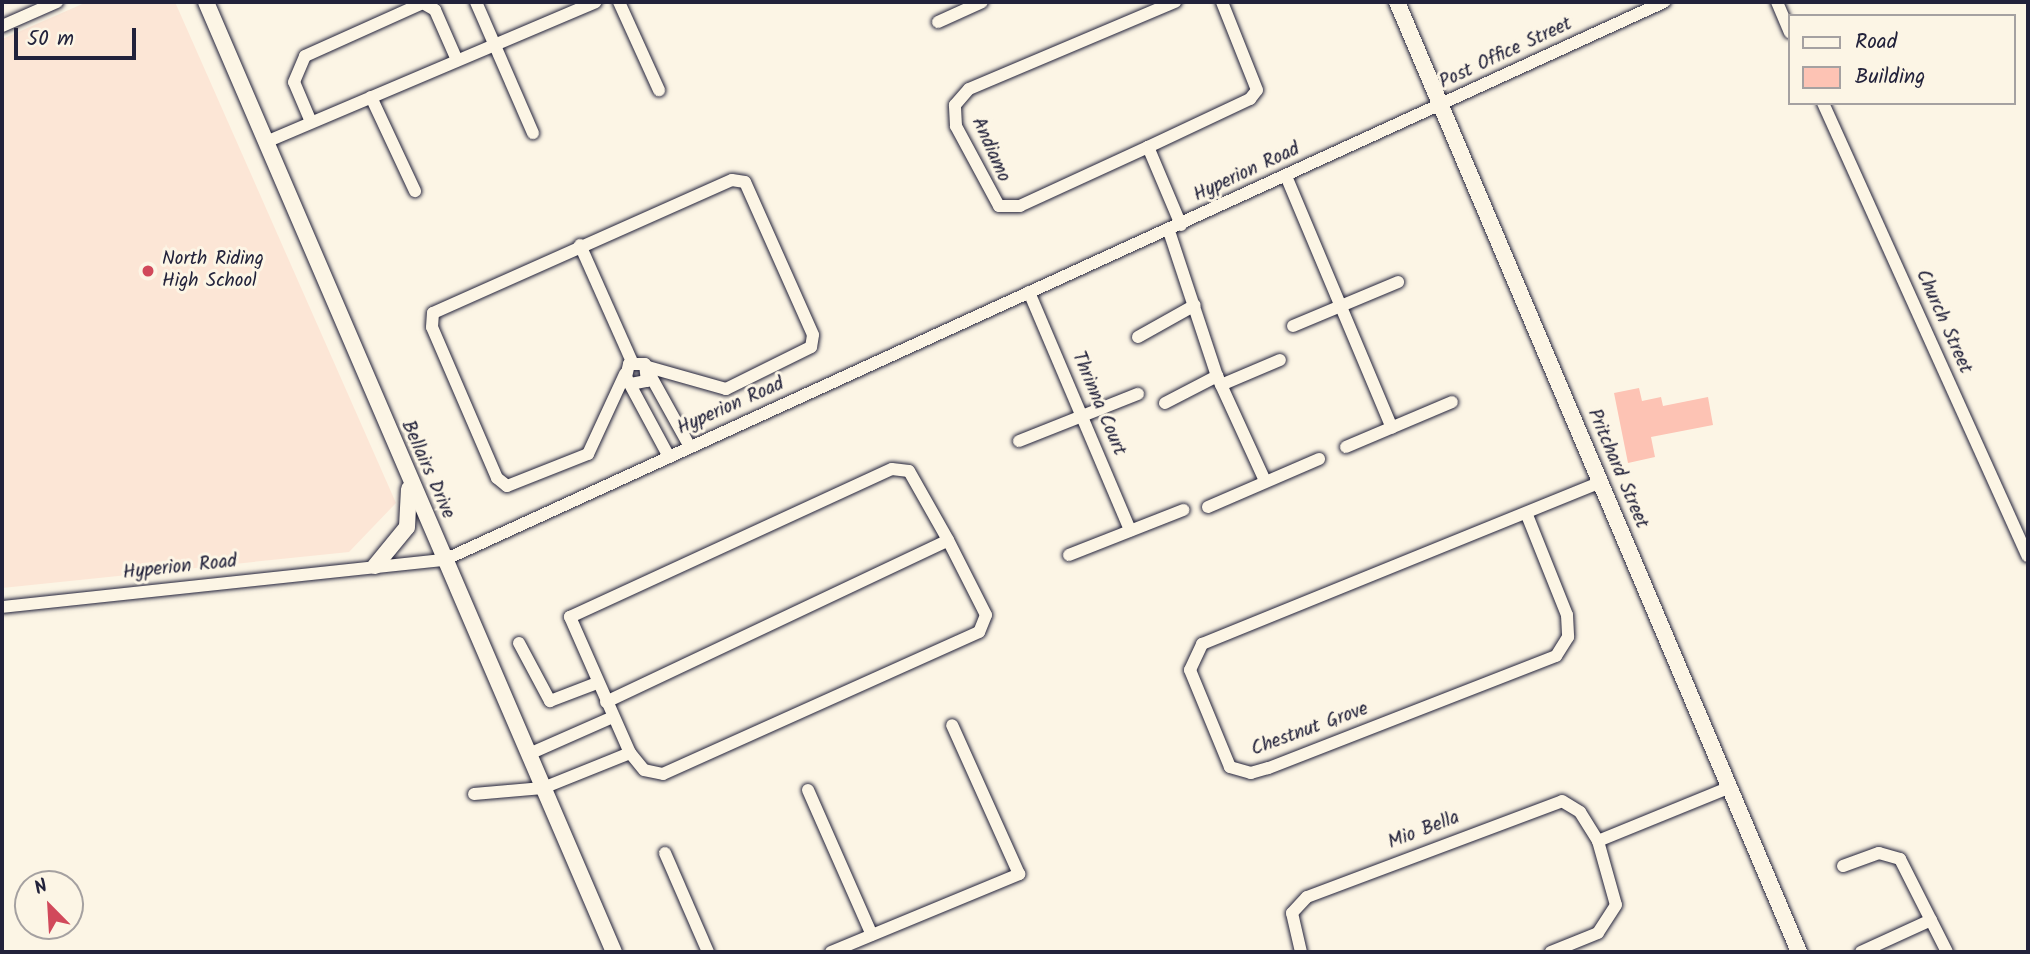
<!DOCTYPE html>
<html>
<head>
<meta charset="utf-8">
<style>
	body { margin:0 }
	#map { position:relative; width:2030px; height:954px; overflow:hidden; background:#fcf5e5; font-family:Kalam,sans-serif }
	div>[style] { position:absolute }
	.built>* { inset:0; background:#fce6d6 }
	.building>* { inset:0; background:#fdc3b4 }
	.roads { filter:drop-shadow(0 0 2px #22223b) drop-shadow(0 0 2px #22223b) }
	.minor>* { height:12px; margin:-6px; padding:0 6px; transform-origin:6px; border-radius:6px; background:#fcf5e5 }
	.tertiary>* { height:16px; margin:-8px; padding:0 8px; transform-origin:8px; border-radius:8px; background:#fcf5e5 }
	.dots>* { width:19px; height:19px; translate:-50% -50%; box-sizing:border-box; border:4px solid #fcf5e5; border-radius:50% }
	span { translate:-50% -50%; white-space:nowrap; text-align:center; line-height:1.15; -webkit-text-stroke:6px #fcf5e5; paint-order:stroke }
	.street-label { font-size:19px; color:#22223b }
	.poi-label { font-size:19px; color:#22223b }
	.left { translate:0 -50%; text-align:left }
	.frame { position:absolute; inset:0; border:4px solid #22223b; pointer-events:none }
	.legend { position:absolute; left:1788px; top:14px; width:228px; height:91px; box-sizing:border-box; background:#fcf5e5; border:2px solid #a5a1a1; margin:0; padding:9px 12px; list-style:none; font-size:21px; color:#22223b }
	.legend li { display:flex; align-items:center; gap:14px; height:35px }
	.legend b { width:35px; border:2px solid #a5a1a1 }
	.north { position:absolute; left:14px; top:870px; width:70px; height:70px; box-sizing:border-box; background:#fcf5e5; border:2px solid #a5a1a1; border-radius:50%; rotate:336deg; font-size:19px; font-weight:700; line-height:28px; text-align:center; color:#22223b }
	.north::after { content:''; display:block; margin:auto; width:24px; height:32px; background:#d1495b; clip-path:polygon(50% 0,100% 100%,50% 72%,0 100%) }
	.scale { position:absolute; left:14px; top:28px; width:122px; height:32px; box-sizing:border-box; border:4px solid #22223b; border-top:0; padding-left:9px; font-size:21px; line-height:24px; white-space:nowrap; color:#22223b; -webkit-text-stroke:5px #fcf5e5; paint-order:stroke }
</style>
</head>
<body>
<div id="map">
	<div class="built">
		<div style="clip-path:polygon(87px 2px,175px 2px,396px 503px,349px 552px,2px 588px,2px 39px)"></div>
	</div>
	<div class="building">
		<div style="clip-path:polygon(1639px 388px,1642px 401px,1661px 397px,1663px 406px,1708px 397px,1713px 425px,1651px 437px,1655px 457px,1628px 463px,1614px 393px)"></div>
	</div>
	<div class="roads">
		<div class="minor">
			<div style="left:476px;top:2px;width:143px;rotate:66.5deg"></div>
			<div style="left:619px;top:2px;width:97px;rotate:65.6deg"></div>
			<div style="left:1777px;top:2px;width:33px;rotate:67deg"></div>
			<div style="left:938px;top:22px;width:48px;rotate:-24.4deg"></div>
			<div style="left:2px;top:26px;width:60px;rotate:-23.6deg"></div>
			<div style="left:371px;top:97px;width:104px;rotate:64.9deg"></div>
			<div style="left:1823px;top:103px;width:497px;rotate:65.7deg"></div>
			<div style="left:311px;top:122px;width:43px;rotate:-113deg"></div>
			<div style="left:294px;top:82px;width:28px;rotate:-67deg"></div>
			<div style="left:305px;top:56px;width:129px;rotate:-24.2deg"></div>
			<div style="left:423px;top:3px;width:14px;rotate:30deg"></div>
			<div style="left:435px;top:10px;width:55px;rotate:66.3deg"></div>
			<div style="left:266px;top:142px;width:358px;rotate:-23deg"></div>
			<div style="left:1148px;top:147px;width:141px;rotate:155.3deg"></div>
			<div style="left:1020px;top:206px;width:21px;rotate:180deg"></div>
			<div style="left:999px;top:206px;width:91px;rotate:-118.3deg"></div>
			<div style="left:956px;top:126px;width:21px;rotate:-93deg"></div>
			<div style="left:955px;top:105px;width:21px;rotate:-49deg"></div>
			<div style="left:969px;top:89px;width:224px;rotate:-22.9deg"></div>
			<div style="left:1286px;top:176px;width:273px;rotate:67.2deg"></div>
			<div style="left:1181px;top:225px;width:85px;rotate:-112.9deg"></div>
			<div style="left:1148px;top:147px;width:113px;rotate:-25.2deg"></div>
			<div style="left:1250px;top:99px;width:11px;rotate:-52deg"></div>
			<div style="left:1257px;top:90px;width:95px;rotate:-111.7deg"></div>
			<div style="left:1169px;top:231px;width:153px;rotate:71.7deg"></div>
			<div style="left:1217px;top:376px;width:115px;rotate:65.4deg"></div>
			<div style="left:580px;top:245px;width:128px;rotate:66deg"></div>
			<div style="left:1029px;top:292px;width:259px;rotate:67deg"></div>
			<div style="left:1293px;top:326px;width:114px;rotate:-22.7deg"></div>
			<div style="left:1138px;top:337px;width:65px;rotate:-29.3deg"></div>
			<div style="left:649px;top:373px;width:85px;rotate:61deg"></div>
			<div style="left:625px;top:374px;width:88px;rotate:114.8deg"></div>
			<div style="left:588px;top:454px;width:87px;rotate:158.4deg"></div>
			<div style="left:507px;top:486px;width:13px;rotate:-141deg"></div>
			<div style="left:497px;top:478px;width:164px;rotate:-113.3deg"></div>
			<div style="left:432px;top:327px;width:14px;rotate:-86deg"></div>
			<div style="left:433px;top:313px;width:327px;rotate:-24deg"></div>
			<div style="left:732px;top:180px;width:13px;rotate:9deg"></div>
			<div style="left:745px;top:182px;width:167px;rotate:66deg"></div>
			<div style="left:813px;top:335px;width:12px;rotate:99deg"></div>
			<div style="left:811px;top:347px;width:95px;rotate:153.7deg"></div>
			<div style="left:726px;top:389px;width:81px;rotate:-164.2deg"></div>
			<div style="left:631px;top:384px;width:16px;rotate:-11deg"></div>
			<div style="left:647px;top:381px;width:17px;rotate:-97deg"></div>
			<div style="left:645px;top:364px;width:16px;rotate:180deg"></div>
			<div style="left:629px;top:364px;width:13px;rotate:103deg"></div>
			<div style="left:626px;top:377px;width:91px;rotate:61.7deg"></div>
			<div style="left:1221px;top:385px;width:64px;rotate:-23deg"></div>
			<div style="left:1165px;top:403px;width:59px;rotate:-27.4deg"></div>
			<div style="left:1019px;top:441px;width:128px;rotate:-21.6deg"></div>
			<div style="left:1346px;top:447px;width:115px;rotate:-23deg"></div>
			<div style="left:892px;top:469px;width:17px;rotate:7deg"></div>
			<div style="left:909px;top:471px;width:79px;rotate:60.5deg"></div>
			<div style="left:948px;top:540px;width:84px;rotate:63.1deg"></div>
			<div style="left:986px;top:615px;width:18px;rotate:112deg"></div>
			<div style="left:979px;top:632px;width:346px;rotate:155.8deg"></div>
			<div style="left:663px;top:774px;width:19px;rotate:-168deg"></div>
			<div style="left:644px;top:770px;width:22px;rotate:-129deg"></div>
			<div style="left:630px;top:753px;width:149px;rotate:-113.8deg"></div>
			<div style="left:570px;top:617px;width:354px;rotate:-24.7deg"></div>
			<div style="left:1208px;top:507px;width:121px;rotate:-23.4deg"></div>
			<div style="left:1527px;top:515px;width:108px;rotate:68.2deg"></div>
			<div style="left:1567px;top:615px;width:22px;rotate:87deg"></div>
			<div style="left:1568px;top:637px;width:22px;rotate:122deg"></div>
			<div style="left:1556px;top:656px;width:309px;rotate:158.7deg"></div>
			<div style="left:1268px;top:768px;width:18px;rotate:164deg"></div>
			<div style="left:1251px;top:773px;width:22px;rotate:-164deg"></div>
			<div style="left:1230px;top:767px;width:105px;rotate:-112.4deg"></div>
			<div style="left:1190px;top:670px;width:29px;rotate:-65deg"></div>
			<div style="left:1202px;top:644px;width:430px;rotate:-22.1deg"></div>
			<div style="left:1069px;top:555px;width:123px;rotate:-21.5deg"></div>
			<div style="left:2px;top:607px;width:444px;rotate:-6.1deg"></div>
			<div style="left:444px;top:560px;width:1342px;rotate:-24.58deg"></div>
			<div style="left:519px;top:643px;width:66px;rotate:61.9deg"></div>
			<div style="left:550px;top:701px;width:50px;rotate:-21deg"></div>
			<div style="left:606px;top:702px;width:378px;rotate:-25.3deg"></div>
			<div style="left:529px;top:754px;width:92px;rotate:-23.8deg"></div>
			<div style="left:808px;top:790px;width:158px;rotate:66.2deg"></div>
			<div style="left:474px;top:794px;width:69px;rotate:-5deg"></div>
			<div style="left:543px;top:788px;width:94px;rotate:-21.9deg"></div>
			<div style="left:1598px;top:841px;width:140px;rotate:-22.2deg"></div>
			<div style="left:665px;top:853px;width:108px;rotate:66.5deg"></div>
			<div style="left:1843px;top:866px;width:38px;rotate:-20deg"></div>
			<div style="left:1879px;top:853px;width:22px;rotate:16deg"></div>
			<div style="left:1900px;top:859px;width:104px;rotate:63.2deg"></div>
			<div style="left:831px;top:952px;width:204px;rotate:-22.5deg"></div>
			<div style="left:1019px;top:874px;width:163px;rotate:-114.2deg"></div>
			<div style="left:1301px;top:952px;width:40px;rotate:-103deg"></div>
			<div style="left:1292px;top:913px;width:22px;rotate:-47deg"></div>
			<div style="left:1307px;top:897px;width:272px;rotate:-20.6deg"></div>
			<div style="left:1562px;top:801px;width:21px;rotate:31deg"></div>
			<div style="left:1580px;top:812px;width:34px;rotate:58deg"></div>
			<div style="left:1598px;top:841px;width:66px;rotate:74.3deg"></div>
			<div style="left:1616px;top:905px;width:33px;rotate:123deg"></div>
			<div style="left:1598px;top:933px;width:51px;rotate:158deg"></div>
			<div style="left:1861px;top:952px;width:77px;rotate:-24.6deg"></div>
		</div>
		<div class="tertiary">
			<div style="left:206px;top:2px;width:1034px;rotate:66.76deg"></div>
			<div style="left:1397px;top:2px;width:1032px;rotate:67.06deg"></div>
			<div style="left:375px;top:566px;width:50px;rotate:-50.6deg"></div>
			<div style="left:407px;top:527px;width:38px;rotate:-87deg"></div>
		</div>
	</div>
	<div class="dots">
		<div style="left:148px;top:271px;background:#d1495b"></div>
	</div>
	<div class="street-label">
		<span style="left:1506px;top:54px;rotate:-25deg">Post Office Street</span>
		<span style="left:990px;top:150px;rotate:66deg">Andiamo</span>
		<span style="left:1247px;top:173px;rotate:-25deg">Hyperion Road</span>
		<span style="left:1943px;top:322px;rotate:66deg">Church Street</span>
		<span style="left:1098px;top:404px;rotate:67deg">Thrinna Court</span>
		<span style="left:731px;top:407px;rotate:-24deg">Hyperion Road</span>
		<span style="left:1617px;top:469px;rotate:67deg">Pritchard Street</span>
		<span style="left:427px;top:470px;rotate:66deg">Bellairs Drive</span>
		<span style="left:180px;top:568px;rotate:-6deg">Hyperion Road</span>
		<span style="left:1310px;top:730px;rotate:-20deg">Chestnut Grove</span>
		<span style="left:1424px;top:831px;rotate:-21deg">Mio Bella</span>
	</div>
	<div class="poi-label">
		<span class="left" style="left:162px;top:271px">North Riding<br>High School</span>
	</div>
	<div class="frame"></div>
	<ul class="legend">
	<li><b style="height:9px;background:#fcf5e5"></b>Road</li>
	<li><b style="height:19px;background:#fdc3b4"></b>Building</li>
	</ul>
	<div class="north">N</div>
	<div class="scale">50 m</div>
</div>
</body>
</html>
